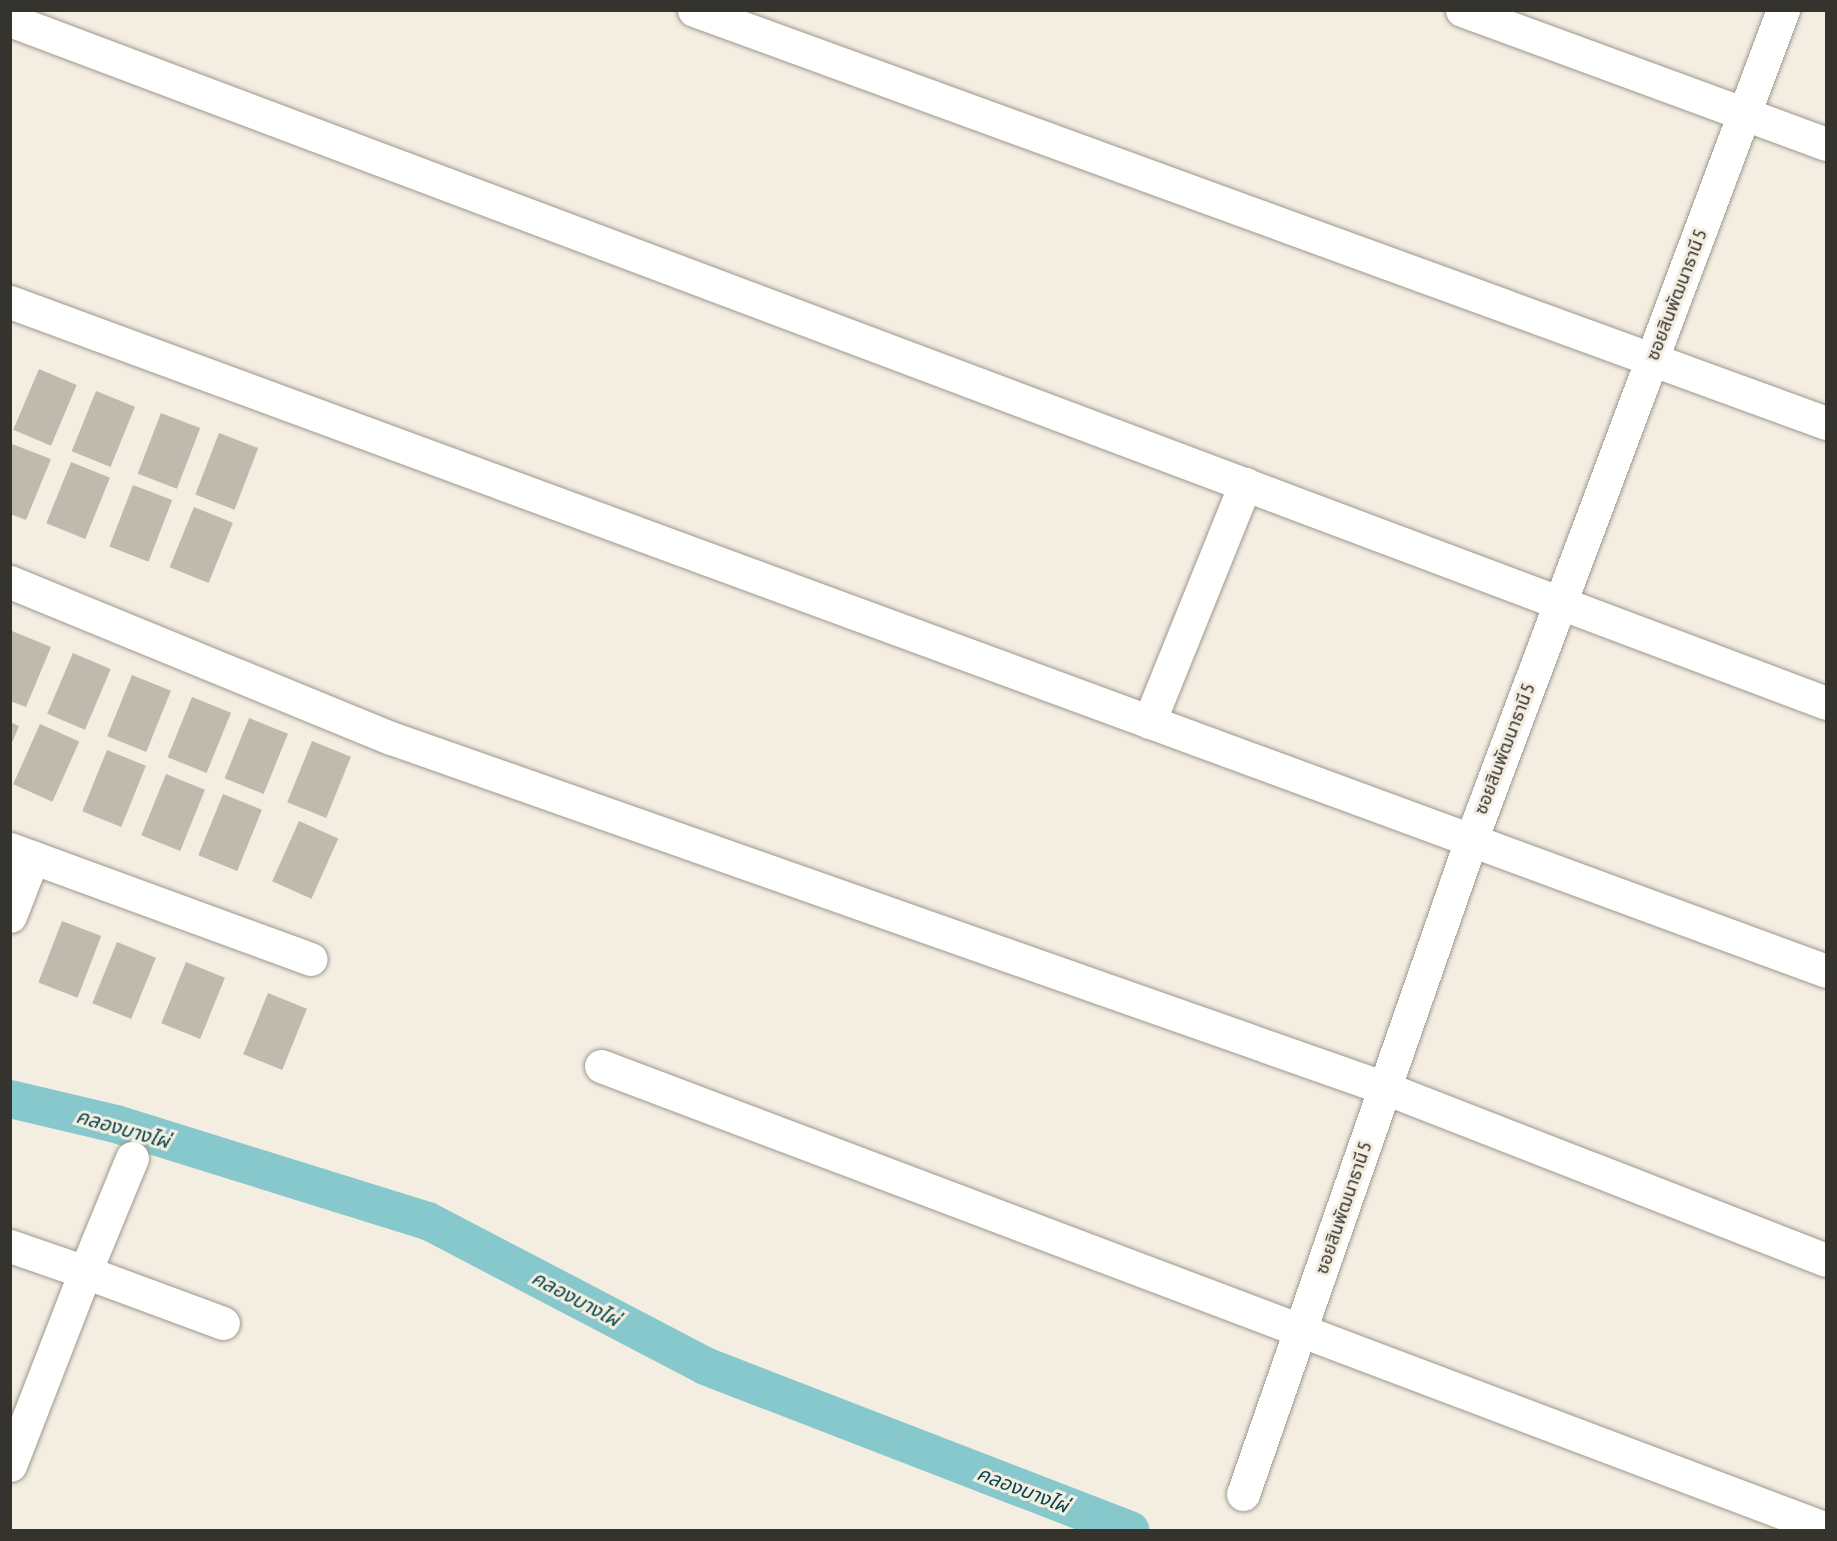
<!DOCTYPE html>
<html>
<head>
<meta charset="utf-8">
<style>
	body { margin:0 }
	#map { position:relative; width:1837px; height:1541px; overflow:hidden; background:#f4eee2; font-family:"Asap Condensed","Noto Sans Thai",sans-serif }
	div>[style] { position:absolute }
	.canal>* { height:38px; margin:-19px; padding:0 19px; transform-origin:19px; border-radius:19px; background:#86c8cc }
	.building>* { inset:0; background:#bfbaae; transform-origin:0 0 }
	.roads { filter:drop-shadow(0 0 2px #9e988d) drop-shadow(0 0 2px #9e988d) }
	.street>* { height:33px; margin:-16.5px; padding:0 16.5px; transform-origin:16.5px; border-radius:16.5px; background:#fff }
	span { translate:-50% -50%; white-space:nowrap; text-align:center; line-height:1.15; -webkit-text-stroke:6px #f4eee2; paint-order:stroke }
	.street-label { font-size:18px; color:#35332e }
	.water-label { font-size:20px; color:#07464a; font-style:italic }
	.frame { position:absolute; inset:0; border:12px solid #35332e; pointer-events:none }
</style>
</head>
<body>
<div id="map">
	<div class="canal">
		<div style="left:10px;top:1099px;width:109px;rotate:13.3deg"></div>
		<div style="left:116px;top:1124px;width:327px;rotate:17.3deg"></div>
		<div style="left:428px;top:1221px;width:313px;rotate:27.6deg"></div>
		<div style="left:705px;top:1366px;width:456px;rotate:21.1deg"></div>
	</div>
	<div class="building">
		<div style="left:39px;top:369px;width:41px;height:66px;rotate:23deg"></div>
		<div style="left:96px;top:391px;width:42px;height:65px;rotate:22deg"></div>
		<div style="left:161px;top:413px;width:42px;height:65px;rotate:21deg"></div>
		<div style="left:219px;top:433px;width:42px;height:66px;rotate:21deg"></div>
		<div style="clip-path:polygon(12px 444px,51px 459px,26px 520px,10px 514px)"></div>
		<div style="left:71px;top:462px;width:42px;height:66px;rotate:22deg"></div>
		<div style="left:133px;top:485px;width:42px;height:66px;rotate:21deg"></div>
		<div style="left:194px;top:507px;width:42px;height:65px;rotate:22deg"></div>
		<div style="clip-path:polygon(12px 631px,51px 647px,26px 707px,10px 701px)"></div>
		<div style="left:73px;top:653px;width:41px;height:66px;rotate:23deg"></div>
		<div style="left:132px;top:675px;width:42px;height:66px;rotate:22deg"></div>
		<div style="left:192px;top:697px;width:42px;height:65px;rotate:22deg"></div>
		<div style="left:249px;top:718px;width:42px;height:65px;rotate:22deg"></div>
		<div style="clip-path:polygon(10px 722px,19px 726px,11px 745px,10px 745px)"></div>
		<div style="left:40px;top:724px;width:43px;height:66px;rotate:24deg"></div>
		<div style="left:312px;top:741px;width:42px;height:66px;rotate:22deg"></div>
		<div style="left:107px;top:750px;width:42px;height:66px;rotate:22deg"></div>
		<div style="left:166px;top:774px;width:42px;height:66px;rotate:22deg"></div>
		<div style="left:223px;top:794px;width:42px;height:66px;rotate:22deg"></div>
		<div style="left:299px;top:821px;width:43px;height:66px;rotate:24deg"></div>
		<div style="left:62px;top:921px;width:42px;height:66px;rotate:21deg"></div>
		<div style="left:117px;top:942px;width:42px;height:66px;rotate:22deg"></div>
		<div style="left:186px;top:962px;width:42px;height:66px;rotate:22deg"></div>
		<div style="left:268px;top:993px;width:42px;height:66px;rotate:22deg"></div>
	</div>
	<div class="roads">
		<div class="street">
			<div style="left:694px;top:10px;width:1205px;rotate:20.04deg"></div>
			<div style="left:1462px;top:10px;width:388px;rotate:20.2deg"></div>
			<div style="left:10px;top:20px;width:1940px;rotate:20.61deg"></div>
			<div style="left:10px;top:302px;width:1935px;rotate:20.22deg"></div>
			<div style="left:10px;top:582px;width:412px;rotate:22.3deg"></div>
			<div style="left:391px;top:738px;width:1054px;rotate:19.4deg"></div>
			<div style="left:1385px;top:1088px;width:473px;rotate:21.3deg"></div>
			<div style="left:1149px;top:722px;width:257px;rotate:-68deg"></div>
			<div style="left:10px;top:849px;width:320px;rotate:20.1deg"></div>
			<div style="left:10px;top:916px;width:63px;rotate:-68.7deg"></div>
			<div style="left:601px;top:1066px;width:1310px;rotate:20.7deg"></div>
			<div style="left:132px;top:1158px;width:123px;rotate:112.4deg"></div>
			<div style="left:85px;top:1272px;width:147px;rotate:20.3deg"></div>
			<div style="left:10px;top:1246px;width:79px;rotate:19.1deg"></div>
			<div style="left:85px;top:1272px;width:207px;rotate:111.2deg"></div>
			<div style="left:1243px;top:1494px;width:693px;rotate:-70.78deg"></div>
			<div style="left:1471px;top:840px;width:887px;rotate:-69.4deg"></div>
		</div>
	</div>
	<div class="street-label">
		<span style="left:1677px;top:295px;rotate:-69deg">ซอยสินพัฒนาธานี 5</span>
		<span style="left:1505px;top:749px;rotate:-69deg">ซอยสินพัฒนาธานี 5</span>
		<span style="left:1344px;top:1208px;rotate:-71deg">ซอยสินพัฒนาธานี 5</span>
	</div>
	<div class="water-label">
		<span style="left:123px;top:1128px;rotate:16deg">คลองบางไผ่</span>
		<span style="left:576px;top:1298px;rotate:28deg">คลองบางไผ่</span>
		<span style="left:1023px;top:1489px;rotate:21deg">คลองบางไผ่</span>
	</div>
	<div class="frame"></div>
</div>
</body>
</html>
